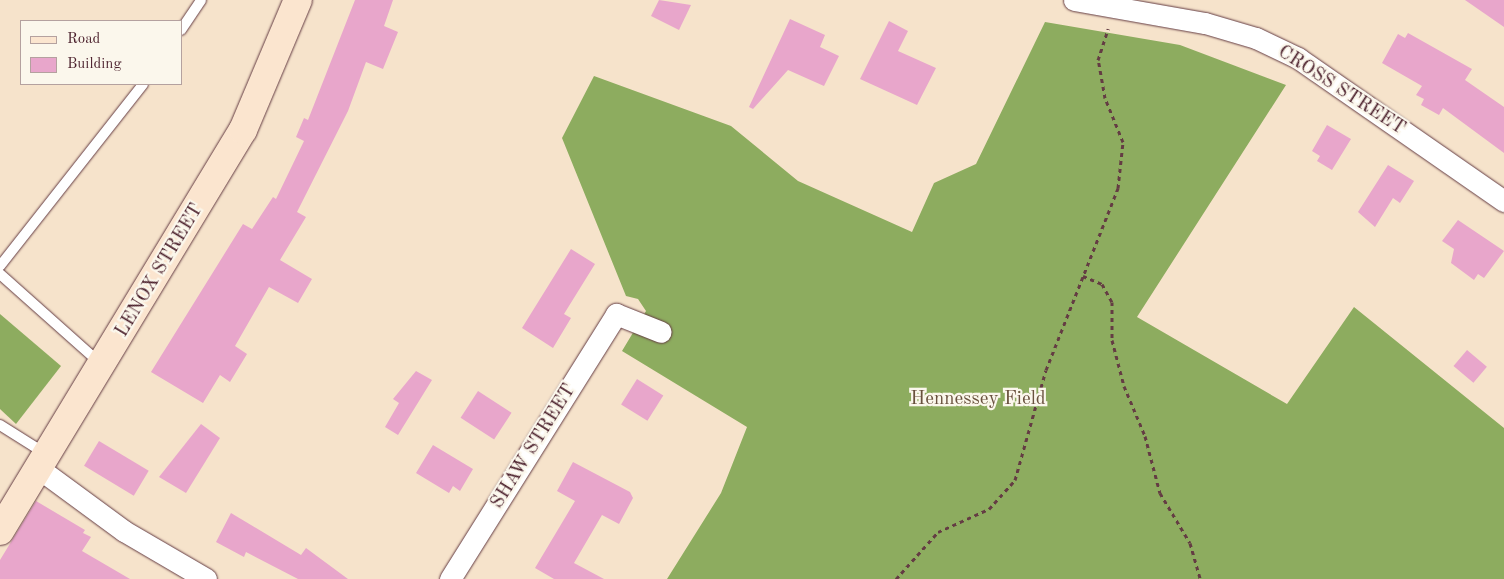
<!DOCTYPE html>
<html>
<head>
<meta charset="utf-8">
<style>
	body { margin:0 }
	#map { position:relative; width:1504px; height:579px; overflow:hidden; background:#f6e3cb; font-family:"Old Standard TT",serif }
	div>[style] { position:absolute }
	.forest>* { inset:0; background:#8dac5f }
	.building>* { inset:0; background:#e8a6cb; transform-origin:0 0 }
	.path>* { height:3px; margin-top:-1.5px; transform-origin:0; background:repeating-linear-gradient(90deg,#643c43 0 4px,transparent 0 8px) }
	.roads { filter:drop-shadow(0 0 1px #643c43) drop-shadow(0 0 1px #643c43) }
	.lane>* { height:10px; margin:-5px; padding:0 5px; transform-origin:5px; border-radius:5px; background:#fff }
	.street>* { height:21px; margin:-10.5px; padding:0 10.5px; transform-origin:10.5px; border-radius:10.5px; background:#fff }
	.secondary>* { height:28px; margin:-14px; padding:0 14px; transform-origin:14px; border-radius:14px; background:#fbe5cf }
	span { translate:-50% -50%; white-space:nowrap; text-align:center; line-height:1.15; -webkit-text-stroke:4.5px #fbf7ec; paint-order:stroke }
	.street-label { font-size:19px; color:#4a1f2b }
	.park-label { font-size:19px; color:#69513e }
	.legend { position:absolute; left:20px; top:20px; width:162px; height:65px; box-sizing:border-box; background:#fbf7ec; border:1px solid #b4a19f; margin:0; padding:6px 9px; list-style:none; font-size:15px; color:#4a1f2b }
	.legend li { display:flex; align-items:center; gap:10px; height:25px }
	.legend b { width:25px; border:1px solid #b4a19f }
</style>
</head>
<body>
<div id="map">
	<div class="forest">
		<div style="clip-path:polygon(1045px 22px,1180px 45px,1286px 85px,1137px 317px,1287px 404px,1354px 307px,1504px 428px,1504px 579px,667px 579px,721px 493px,747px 427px,622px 351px,646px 311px,638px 299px,626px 296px,562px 138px,594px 76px,731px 126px,798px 181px,912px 232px,934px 183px,976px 164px)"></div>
		<div style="clip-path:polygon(0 314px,61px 366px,16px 424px,0 409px)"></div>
	</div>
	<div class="building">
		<div style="clip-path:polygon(355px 0,393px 0,384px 26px,398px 32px,383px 69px,366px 62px,348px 111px,297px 212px,306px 217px,280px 260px,312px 279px,298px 303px,269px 287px,235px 346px,247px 354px,230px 382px,220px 375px,203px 403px,151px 372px,243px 224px,252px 229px,273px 197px,276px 199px,304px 141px,296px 137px,304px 118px,308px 120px)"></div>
		<div style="clip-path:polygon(659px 0,691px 5px,679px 30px,651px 16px)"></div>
		<div style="clip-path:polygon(1465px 0,1504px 0,1504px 27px)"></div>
		<div style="clip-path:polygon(790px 19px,825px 35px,820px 47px,839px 56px,824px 86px,788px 70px,753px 109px,749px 107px)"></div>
		<div style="clip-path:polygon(889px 21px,908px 31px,898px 51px,936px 68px,917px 105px,860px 79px)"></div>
		<div style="clip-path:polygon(1408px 33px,1472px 69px,1465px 80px,1504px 107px,1504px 153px,1443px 108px,1439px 115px,1421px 105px,1424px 99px,1416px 95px,1422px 86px,1382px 63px,1398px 34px,1405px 38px)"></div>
		<div style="clip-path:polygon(1327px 125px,1351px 139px,1332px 170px,1317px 161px,1320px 156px,1312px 151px)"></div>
		<div style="clip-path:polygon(1388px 165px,1414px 181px,1400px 203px,1393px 198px,1375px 227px,1358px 212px)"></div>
		<div style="clip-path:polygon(1458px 220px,1504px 251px,1484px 278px,1478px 274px,1474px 280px,1451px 263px,1454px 249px,1442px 241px)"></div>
		<div style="clip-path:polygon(571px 249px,595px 264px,564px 314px,571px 318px,553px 348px,522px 328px)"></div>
		<div style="left:1467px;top:350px;width:26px;height:21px;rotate:40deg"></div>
		<div style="clip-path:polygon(416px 371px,432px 380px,398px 435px,385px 427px,399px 403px,393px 399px)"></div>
		<div style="left:637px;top:379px;width:31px;height:30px;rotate:32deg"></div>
		<div style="left:478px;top:391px;width:40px;height:32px;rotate:33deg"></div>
		<div style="clip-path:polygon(201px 424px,220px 438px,186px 493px,159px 477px)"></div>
		<div style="left:99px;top:441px;width:58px;height:29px;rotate:31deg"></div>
		<div style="clip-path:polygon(433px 445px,473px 469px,460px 491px,453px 486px,449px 493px,416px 473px)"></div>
		<div style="clip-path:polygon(573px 462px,630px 492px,633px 498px,619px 524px,602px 515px,574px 563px,604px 579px,554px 579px,535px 568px,575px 501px,557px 491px)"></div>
		<div style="clip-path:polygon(36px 501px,85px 530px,83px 533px,91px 537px,82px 551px,130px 579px,0 579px,0 560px)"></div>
		<div style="clip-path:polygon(231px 513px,301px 555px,306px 548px,348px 579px,298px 579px,246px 552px,244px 557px,216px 542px)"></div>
	</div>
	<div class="path">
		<div style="left:1083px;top:276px;width:21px;rotate:23deg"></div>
		<div style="left:1102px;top:284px;width:21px;rotate:61deg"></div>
		<div style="left:1112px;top:302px;width:38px;rotate:90deg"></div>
		<div style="left:1112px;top:340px;width:48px;rotate:75.4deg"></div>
		<div style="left:1124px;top:386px;width:54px;rotate:67.2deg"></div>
		<div style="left:1145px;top:436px;width:59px;rotate:75.3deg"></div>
		<div style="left:1160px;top:493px;width:58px;rotate:59deg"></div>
		<div style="left:1190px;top:543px;width:37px;rotate:74deg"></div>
		<div style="left:896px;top:579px;width:63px;rotate:-48.2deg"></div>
		<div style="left:938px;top:532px;width:56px;rotate:-24.3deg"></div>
		<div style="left:989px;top:509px;width:39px;rotate:-48deg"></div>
		<div style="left:1015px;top:480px;width:114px;rotate:-74.3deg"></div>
		<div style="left:1046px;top:370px;width:196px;rotate:-68.4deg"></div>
		<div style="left:1118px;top:188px;width:46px;rotate:-83.8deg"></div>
		<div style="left:1123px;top:142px;width:48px;rotate:-112.2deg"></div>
		<div style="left:1105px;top:98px;width:39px;rotate:-100deg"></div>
		<div style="left:1098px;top:60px;width:33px;rotate:-72deg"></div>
	</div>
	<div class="roads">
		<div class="lane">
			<div style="left:181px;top:30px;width:36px;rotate:-56deg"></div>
			<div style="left:0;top:266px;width:231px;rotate:-51.8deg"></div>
			<div style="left:0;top:274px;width:134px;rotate:41.7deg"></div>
			<div style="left:0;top:425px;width:54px;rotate:32.2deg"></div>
		</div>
		<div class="street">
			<div style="left:1074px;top:0;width:133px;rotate:10deg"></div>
			<div style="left:1205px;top:23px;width:53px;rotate:16.4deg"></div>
			<div style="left:1256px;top:38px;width:47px;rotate:25.5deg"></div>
			<div style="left:1298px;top:58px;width:251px;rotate:34.8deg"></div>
			<div style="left:41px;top:470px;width:103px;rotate:36.3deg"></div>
			<div style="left:124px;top:531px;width:95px;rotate:30.3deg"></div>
			<div style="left:450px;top:579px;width:313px;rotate:-57.9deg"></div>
			<div style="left:616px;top:314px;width:48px;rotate:21.8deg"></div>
		</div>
		<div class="secondary">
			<div style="left:0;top:531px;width:469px;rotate:-58.8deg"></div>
			<div style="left:243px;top:130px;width:141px;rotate:-67.1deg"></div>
		</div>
	</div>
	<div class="street-label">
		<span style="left:1341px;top:91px;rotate:33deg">CROSS STREET</span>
		<span style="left:160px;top:271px;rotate:-59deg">LENOX STREET</span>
		<span style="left:534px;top:447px;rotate:-58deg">SHAW STREET</span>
	</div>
	<div class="park-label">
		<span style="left:978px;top:400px">Hennessey Field</span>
	</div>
	<ul class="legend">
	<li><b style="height:6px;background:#fbe5cf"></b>Road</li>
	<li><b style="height:14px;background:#e8a6cb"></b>Building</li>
	</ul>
</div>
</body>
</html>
